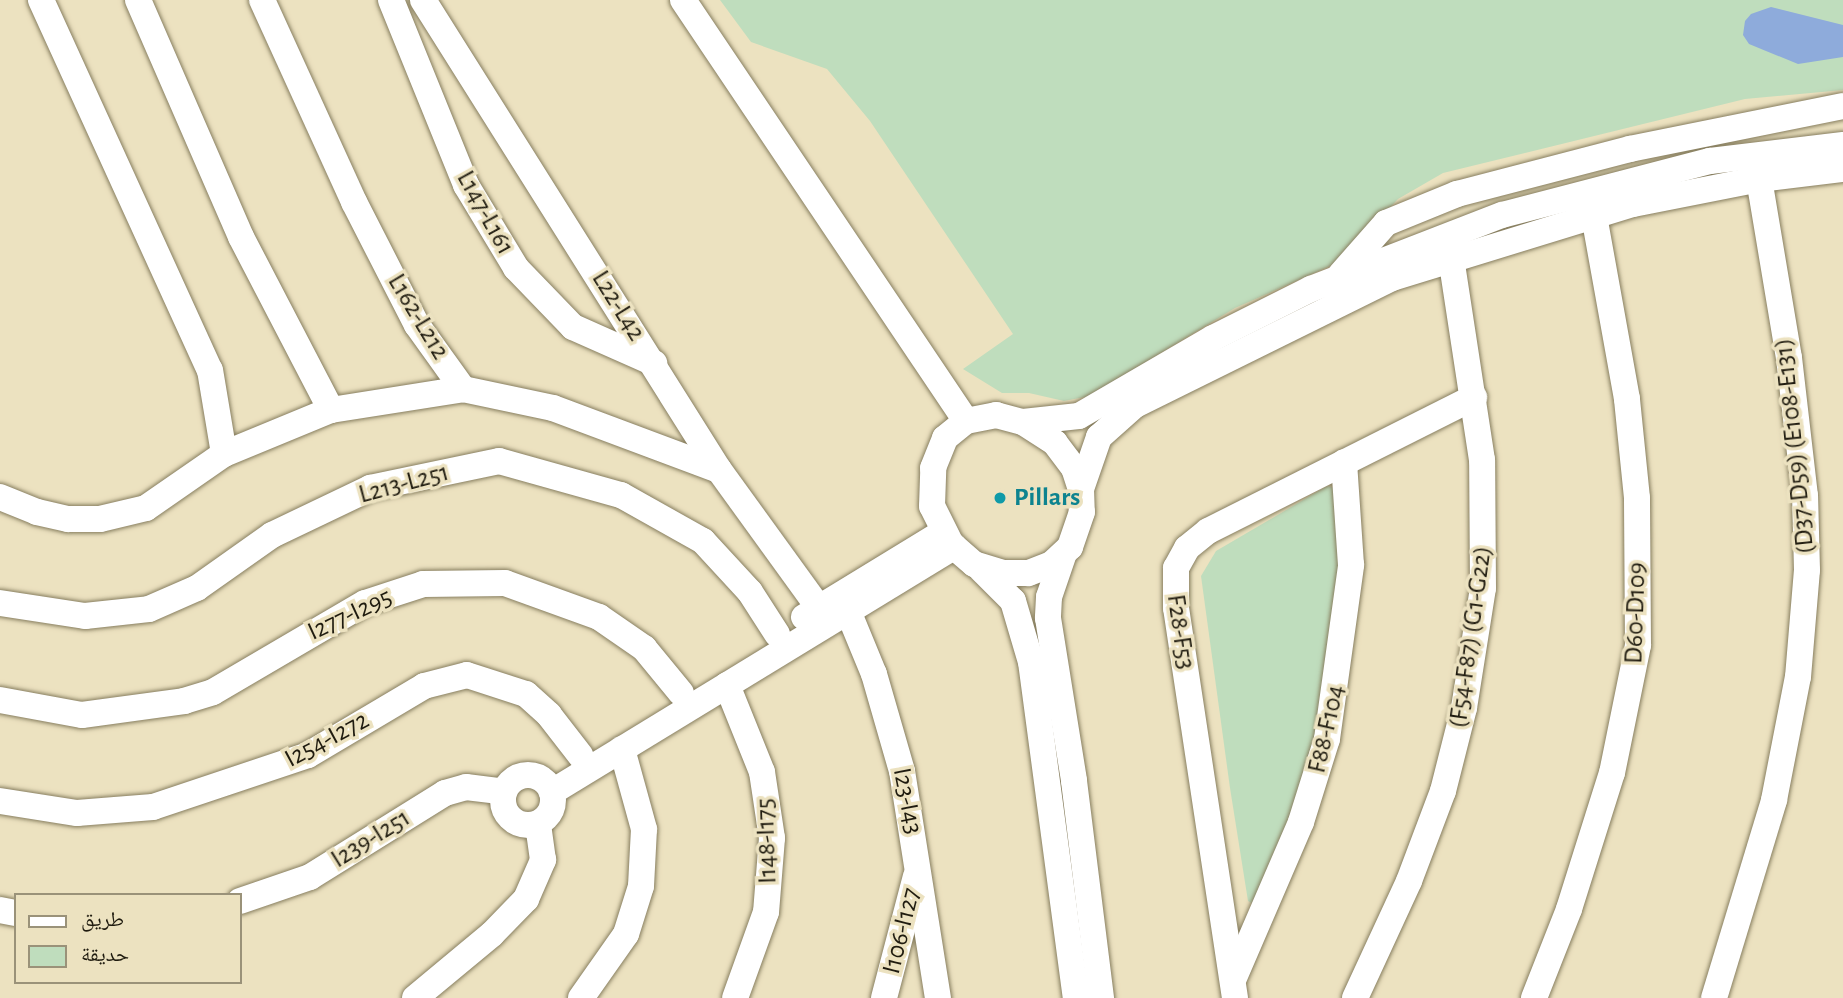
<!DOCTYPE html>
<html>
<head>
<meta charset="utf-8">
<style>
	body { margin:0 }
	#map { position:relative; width:1843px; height:998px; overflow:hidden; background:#ece2c0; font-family:"Alegreya Sans","Noto Naskh Arabic",sans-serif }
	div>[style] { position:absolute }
	.green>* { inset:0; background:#bfddbd }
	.water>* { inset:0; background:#8eabdb }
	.roads { filter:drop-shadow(0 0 2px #877e5f) drop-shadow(0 0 2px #877e5f) }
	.minor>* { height:26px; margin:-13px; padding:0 13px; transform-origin:13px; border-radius:13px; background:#fff }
	.minor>.ring { margin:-13px; padding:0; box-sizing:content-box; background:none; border:26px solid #fff; border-radius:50% }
	.dots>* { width:19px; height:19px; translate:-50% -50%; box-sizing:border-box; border:4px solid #ece2c0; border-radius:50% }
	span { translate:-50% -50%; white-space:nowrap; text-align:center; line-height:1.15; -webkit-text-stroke:7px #ece2c0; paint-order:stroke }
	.street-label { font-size:26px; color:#1f1b0f }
	.culture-label { font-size:26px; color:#0d838f; font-weight:700 }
	.left { translate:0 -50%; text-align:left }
	.legend { position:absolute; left:14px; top:893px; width:228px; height:91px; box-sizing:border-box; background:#ece2c0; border:2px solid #9a9279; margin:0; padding:9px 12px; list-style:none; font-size:21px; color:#1f1b0f }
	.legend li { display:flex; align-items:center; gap:14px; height:35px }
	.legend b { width:35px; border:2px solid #9a9279 }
</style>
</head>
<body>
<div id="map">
	<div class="green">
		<div style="clip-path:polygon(720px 0,1843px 0,1843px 90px,1745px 99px,1443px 173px,1398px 199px,1339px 262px,1235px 308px,1090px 396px,1064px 401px,1029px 393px,1002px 393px,963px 369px,1013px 334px,870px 121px,827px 69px,751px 42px)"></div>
		<div style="clip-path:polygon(1327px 486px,1336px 488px,1341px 582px,1318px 749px,1255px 905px,1248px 901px,1230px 788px,1201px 576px,1216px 551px)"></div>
	</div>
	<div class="water">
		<div style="clip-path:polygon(1771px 7px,1843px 25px,1843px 57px,1798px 64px,1749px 44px,1743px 35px,1745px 21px,1751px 14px)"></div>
	</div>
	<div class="roads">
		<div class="minor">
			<div style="left:41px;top:0;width:407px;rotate:65.5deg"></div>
			<div style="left:210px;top:370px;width:85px;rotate:80.5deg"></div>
			<div style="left:138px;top:0;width:258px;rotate:66.5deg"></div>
			<div style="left:241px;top:237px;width:195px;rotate:62.5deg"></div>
			<div style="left:262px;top:0;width:222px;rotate:65.5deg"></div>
			<div style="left:354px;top:202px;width:138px;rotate:62.9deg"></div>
			<div style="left:417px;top:325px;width:79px;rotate:54.3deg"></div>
			<div style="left:463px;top:389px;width:92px;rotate:11.9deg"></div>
			<div style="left:553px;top:408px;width:177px;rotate:20.5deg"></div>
			<div style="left:391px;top:0;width:200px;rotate:67.9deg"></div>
			<div style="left:466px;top:185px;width:97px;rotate:58.9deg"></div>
			<div style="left:516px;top:268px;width:82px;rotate:46deg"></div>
			<div style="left:573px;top:327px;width:89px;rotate:24deg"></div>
			<div style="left:423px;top:0;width:555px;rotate:57.8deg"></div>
			<div style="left:719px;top:470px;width:170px;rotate:54.1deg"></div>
			<div style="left:683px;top:0;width:507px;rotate:56.09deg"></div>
			<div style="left:1341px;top:274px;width:68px;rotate:-48.6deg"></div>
			<div style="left:1386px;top:223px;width:77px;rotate:-22.2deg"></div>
			<div style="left:1457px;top:194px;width:179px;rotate:-14.6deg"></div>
			<div style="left:1630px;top:149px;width:217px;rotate:-11.4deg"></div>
			<div style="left:996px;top:415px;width:28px;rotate:15deg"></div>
			<div style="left:1023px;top:422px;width:38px;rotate:33deg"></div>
			<div style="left:1055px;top:443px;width:31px;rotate:53deg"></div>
			<div style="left:1074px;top:468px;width:22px;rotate:72deg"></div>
			<div style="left:1081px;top:489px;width:23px;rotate:88deg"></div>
			<div style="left:1082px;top:512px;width:37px;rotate:109deg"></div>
			<div style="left:1070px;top:547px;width:25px;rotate:137deg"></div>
			<div style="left:1052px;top:564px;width:26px;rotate:159deg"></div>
			<div style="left:1028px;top:573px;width:25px;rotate:180deg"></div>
			<div style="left:1003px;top:573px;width:30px;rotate:-163deg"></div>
			<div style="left:974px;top:564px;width:30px;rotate:-139deg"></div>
			<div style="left:951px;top:544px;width:42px;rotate:-116.6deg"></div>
			<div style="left:932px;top:506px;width:38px;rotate:-88deg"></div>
			<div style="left:933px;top:468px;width:32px;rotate:-68deg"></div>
			<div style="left:945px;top:438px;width:27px;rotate:-39deg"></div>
			<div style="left:966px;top:421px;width:31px;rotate:-11deg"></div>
			<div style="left:1023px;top:422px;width:56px;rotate:-6.1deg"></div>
			<div style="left:1079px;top:416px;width:155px;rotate:-30.2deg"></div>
			<div style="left:1213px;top:338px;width:110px;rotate:-26.6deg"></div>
			<div style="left:1311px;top:289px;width:205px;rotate:-21.2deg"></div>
			<div style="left:1502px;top:215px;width:215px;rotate:-14.6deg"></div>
			<div style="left:1710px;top:161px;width:134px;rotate:-6.9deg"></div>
			<div style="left:1081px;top:489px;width:55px;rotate:-70.9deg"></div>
			<div style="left:1099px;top:437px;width:48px;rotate:-41.6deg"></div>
			<div style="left:1135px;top:405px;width:287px;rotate:-26.3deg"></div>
			<div style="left:1392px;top:278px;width:252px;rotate:-17.1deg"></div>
			<div style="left:1633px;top:204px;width:128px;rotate:-11.2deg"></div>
			<div style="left:1759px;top:179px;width:85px;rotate:-6.8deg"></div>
			<div style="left:0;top:497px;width:40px;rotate:22deg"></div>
			<div style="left:37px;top:512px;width:32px;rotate:13deg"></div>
			<div style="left:68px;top:519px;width:32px"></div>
			<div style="left:100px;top:519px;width:47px;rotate:-13.4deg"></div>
			<div style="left:146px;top:508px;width:95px;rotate:-34.7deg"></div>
			<div style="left:224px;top:454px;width:116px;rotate:-22.4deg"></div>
			<div style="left:331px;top:410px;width:134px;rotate:-9deg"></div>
			<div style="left:1063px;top:556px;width:43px;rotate:108.9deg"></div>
			<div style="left:1049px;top:597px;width:21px;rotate:93deg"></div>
			<div style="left:1048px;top:618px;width:165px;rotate:80.9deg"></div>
			<div style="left:1074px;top:781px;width:219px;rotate:82.9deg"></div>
			<div style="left:981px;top:569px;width:45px;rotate:45deg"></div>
			<div style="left:1013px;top:601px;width:64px;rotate:73.6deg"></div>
			<div style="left:1031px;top:662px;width:339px;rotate:82.4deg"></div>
			<div style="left:0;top:603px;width:86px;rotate:8.7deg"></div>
			<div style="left:85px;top:616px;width:64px;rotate:-6.2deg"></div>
			<div style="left:149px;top:609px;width:52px;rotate:-23.6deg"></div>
			<div style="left:197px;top:588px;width:92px;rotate:-35.2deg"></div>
			<div style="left:272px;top:535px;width:109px;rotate:-25.6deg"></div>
			<div style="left:370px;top:488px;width:132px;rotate:-11.8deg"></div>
			<div style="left:499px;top:461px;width:127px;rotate:15.6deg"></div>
			<div style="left:621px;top:495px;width:94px;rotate:29.3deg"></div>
			<div style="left:703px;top:541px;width:69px;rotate:47.3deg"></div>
			<div style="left:750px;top:592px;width:50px;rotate:57.3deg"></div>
			<div style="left:848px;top:611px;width:68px;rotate:67.6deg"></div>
			<div style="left:874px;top:674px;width:101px;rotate:73.9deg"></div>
			<div style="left:902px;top:771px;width:230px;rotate:81deg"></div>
			<div style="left:804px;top:617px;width:163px;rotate:-31.4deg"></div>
			<div style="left:727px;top:685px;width:94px;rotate:68.1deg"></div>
			<div style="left:762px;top:772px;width:67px;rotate:81.4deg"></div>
			<div style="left:772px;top:838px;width:74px;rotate:94.6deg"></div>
			<div style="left:766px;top:912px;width:91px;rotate:109.8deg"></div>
			<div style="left:0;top:700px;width:83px;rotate:10.4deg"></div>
			<div style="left:82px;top:715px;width:103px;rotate:-7.8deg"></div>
			<div style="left:184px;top:701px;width:30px;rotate:-17deg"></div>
			<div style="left:213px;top:692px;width:176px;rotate:-30.4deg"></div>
			<div style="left:365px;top:603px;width:61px;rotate:-18.1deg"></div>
			<div style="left:423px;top:584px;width:82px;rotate:-0.7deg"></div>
			<div style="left:505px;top:583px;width:100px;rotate:19.9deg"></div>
			<div style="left:599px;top:617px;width:55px;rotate:34.6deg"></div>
			<div style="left:644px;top:648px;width:58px;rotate:50.6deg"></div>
			<div class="ring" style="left:503px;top:775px;width:24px;height:24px"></div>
			<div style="left:552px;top:792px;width:471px;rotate:-31.4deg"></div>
			<div style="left:0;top:801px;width:78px;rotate:8.9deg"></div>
			<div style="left:77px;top:813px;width:76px;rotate:-4.5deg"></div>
			<div style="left:153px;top:807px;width:163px;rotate:-18.5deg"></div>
			<div style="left:308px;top:755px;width:135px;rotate:-30.7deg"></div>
			<div style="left:424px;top:686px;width:44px;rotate:-14.3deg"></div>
			<div style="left:467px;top:675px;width:62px;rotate:17.9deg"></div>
			<div style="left:526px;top:694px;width:31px;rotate:42deg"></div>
			<div style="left:549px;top:715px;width:51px;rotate:52.2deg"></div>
			<div style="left:240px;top:901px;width:74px;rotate:-18.9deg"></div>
			<div style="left:310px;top:877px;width:159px;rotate:-31.9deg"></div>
			<div style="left:445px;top:793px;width:22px;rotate:-16deg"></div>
			<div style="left:466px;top:787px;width:38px;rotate:7deg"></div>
			<div style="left:0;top:910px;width:16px;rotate:11deg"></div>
			<div style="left:1233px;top:980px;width:172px;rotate:-66.7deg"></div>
			<div style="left:1301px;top:822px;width:87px;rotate:-72.6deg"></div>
			<div style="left:1327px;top:739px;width:176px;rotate:-82.1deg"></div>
			<div style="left:1351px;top:565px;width:103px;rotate:-93.9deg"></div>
			<div style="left:415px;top:998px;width:100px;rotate:-39.7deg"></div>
			<div style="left:492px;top:934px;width:49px;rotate:-45.8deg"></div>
			<div style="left:526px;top:899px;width:43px;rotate:-66.4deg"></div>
			<div style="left:543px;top:860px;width:37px;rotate:-98deg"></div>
			<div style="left:581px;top:998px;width:78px;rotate:-54.9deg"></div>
			<div style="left:626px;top:934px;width:50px;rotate:-72.6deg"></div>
			<div style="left:641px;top:886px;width:57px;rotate:-87deg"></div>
			<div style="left:644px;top:829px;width:83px;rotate:-105.4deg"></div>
			<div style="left:884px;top:998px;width:126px;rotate:-75.3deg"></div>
			<div style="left:1235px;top:998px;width:394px;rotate:-98.6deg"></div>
			<div style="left:1176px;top:608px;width:40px;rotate:-90deg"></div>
			<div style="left:1176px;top:568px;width:23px;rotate:-61deg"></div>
			<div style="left:1187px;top:548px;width:27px;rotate:-39deg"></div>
			<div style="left:1208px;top:531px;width:298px;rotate:-26.7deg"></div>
			<div style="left:1355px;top:998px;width:129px;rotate:-65.2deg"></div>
			<div style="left:1409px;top:881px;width:96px;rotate:-69.3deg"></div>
			<div style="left:1443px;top:791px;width:86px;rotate:-75.8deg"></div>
			<div style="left:1464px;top:708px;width:121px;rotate:-81deg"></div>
			<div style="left:1483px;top:588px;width:128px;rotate:-90.4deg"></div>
			<div style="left:1482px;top:460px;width:204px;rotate:-98.7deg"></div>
			<div style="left:1534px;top:998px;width:96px;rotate:-68.5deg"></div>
			<div style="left:1569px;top:909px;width:143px;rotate:-72.5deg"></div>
			<div style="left:1612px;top:773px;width:131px;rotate:-78.5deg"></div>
			<div style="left:1638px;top:645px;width:147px;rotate:-90.4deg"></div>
			<div style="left:1637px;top:498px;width:100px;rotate:-95.8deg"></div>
			<div style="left:1627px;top:399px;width:186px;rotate:-100.2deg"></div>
			<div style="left:1714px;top:998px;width:207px;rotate:-73.1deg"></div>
			<div style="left:1774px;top:800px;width:125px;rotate:-79deg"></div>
			<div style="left:1798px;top:677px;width:107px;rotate:-85.2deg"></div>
			<div style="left:1807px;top:570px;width:74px;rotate:-91.5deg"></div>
			<div style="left:1805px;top:496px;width:139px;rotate:-96.6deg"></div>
			<div style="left:1789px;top:358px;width:181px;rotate:-99.5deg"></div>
		</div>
	</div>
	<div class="dots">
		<div style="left:1000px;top:498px;background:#0f9aa8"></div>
	</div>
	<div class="street-label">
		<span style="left:485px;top:213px;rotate:61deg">L147-L161</span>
		<span style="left:618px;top:306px;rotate:58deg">L22-L42</span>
		<span style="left:418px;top:317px;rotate:59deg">L162-L212</span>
		<span style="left:1795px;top:446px;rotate:-96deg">(D37-D59) (E108-E131)</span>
		<span style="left:404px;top:484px;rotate:-15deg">L213-L251</span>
		<span style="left:1636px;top:613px;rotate:-88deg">D60-D109</span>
		<span style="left:350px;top:615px;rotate:-25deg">I277-I295</span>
		<span style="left:1180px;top:632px;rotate:82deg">F28-F53</span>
		<span style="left:1471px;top:637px;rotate:-82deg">(F54-F87) (G1-G22)</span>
		<span style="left:1327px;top:729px;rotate:-77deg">F88-F104</span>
		<span style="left:327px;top:740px;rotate:-28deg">I254-I272</span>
		<span style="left:907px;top:801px;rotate:79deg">I23-I43</span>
		<span style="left:371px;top:839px;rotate:-32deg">I239-I251</span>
		<span style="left:767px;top:841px;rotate:-92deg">I148-I175</span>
		<span style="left:902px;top:931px;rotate:-76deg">I106-I127</span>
	</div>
	<div class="culture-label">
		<span class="left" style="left:1014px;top:498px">Pillars</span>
	</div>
	<ul class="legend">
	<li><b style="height:9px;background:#fff"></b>طريق</li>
	<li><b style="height:19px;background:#bfddbd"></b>حديقة</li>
	</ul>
</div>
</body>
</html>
